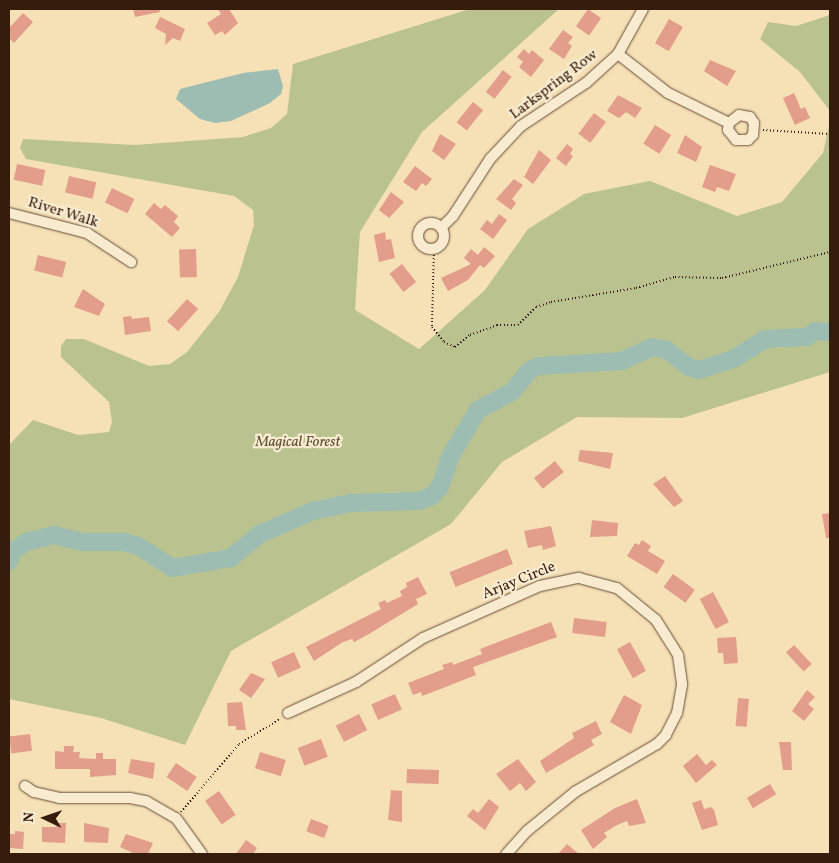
<!DOCTYPE html>
<html>
<head>
<meta charset="utf-8">
<style>
	body { margin:0 }
	#map { position:relative; width:839px; height:863px; overflow:hidden; background:#f6e0b6; font-family:Vollkorn,serif }
	div>[style] { position:absolute }
	.green>* { inset:0; background:#bac390 }
	.water>* { inset:0; background:#9dbdb2 }
	.river>* { height:18px; margin:-9px; padding:0 9px; transform-origin:9px; border-radius:9px; background:#9dbdb2 }
	.building>* { inset:0; background:#e39d8b; transform-origin:0 0 }
	.path>* { height:2px; margin-top:-1px; transform-origin:0; background:repeating-linear-gradient(90deg,#361c0d 0 1px,transparent 0 3.5px) }
	.roads { filter:drop-shadow(0 0 1px #664d37) drop-shadow(0 0 1px #664d37) }
	.minor>* { height:10px; margin:-5px; padding:0 5px; transform-origin:5px; border-radius:5px; background:#f9ebd0 }
	.minor>.ring { margin:-5px; padding:0; box-sizing:content-box; background:none; border:10px solid #f9ebd0; border-radius:50% }
	span { translate:-50% -50%; white-space:nowrap; text-align:center; line-height:1.15; -webkit-text-stroke:4.5px #f9ebd0; paint-order:stroke }
	.street-label { font-size:15px; color:#361c0d }
	.park-label { font-size:15px; color:#5e4e34; font-style:italic }
	.frame { position:absolute; inset:0; border:10px solid #361c0d; pointer-events:none }
	.north { position:absolute; left:20px; top:793px; width:50px; height:50px; -webkit-text-stroke:4px #f9ebd0; paint-order:stroke; rotate:273deg; font-size:14px; font-weight:700; line-height:20px; text-align:center; color:#361c0d }
	.north::after { content:''; display:block; margin:auto; width:18px; height:22px; background:#361c0d; clip-path:polygon(50% 0,100% 100%,50% 72%,0 100%) }
</style>
</head>
<body>
<div id="map">
	<div class="green">
		<div style="clip-path:polygon(470px 9px,559px 9px,422px 132px,360px 232px,355px 310px,419px 349px,485px 290px,528px 229px,584px 194px,650px 181px,737px 216px,782px 202px,823px 153px,830px 121px,830px 372px,682px 418px,577px 417px,502px 462px,451px 524px,231px 651px,185px 745px,101px 718px,9px 699px,9px 445px,33px 420px,78px 435px,109px 432px,112px 422px,109px 402px,61px 357px,61px 346px,66px 339px,84px 339px,149px 366px,170px 364px,187px 352px,219px 312px,238px 277px,254px 225px,253px 210px,234px 196px,26px 159px,20px 148px,23px 139px,135px 145px,243px 137px,271px 128px,287px 114px,293px 64px)"></div>
		<div style="clip-path:polygon(830px 15px,830px 111px,800px 72px,760px 39px,768px 22px,796px 26px)"></div>
	</div>
	<div class="water">
		<div style="clip-path:polygon(278px 69px,283px 86px,281px 94px,270px 103px,231px 121px,215px 123px,200px 119px,176px 99px,180px 89px,243px 73px)"></div>
	</div>
	<div class="river">
		<div style="left:9px;top:561px;width:8px;rotate:-76deg"></div>
		<div style="left:11px;top:553px;width:19px;rotate:-36deg"></div>
		<div style="left:26px;top:542px;width:29px;rotate:-14deg"></div>
		<div style="left:54px;top:535px;width:29px;rotate:14deg"></div>
		<div style="left:82px;top:542px;width:42px"></div>
		<div style="left:124px;top:542px;width:15px;rotate:16deg"></div>
		<div style="left:138px;top:546px;width:41px;rotate:32.2deg"></div>
		<div style="left:173px;top:568px;width:59px;rotate:-9.8deg"></div>
		<div style="left:231px;top:558px;width:38px;rotate:-40deg"></div>
		<div style="left:260px;top:534px;width:58px;rotate:-23.5deg"></div>
		<div style="left:313px;top:511px;width:39px;rotate:-12deg"></div>
		<div style="left:351px;top:503px;width:68px;rotate:-1.7deg"></div>
		<div style="left:419px;top:501px;width:14px;rotate:-21deg"></div>
		<div style="left:432px;top:496px;width:12px;rotate:-48deg"></div>
		<div style="left:440px;top:487px;width:34px;rotate:-71deg"></div>
		<div style="left:451px;top:455px;width:52px;rotate:-59deg"></div>
		<div style="left:478px;top:410px;width:38px;rotate:-28deg"></div>
		<div style="left:512px;top:392px;width:28px;rotate:-51deg"></div>
		<div style="left:530px;top:370px;width:10px;rotate:-24deg"></div>
		<div style="left:539px;top:366px;width:83px;rotate:-3.4deg"></div>
		<div style="left:622px;top:361px;width:33px;rotate:-25deg"></div>
		<div style="left:652px;top:347px;width:15px;rotate:11deg"></div>
		<div style="left:667px;top:350px;width:28px;rotate:38deg"></div>
		<div style="left:689px;top:367px;width:10px;rotate:17deg"></div>
		<div style="left:699px;top:370px;width:38px;rotate:-18deg"></div>
		<div style="left:735px;top:358px;width:36px;rotate:-32deg"></div>
		<div style="left:765px;top:339px;width:42px;rotate:-2.7deg"></div>
		<div style="left:807px;top:337px;width:11px;rotate:-34deg"></div>
		<div style="left:816px;top:331px;width:14px;rotate:4deg"></div>
	</div>
	<div class="building">
		<div style="clip-path:polygon(133px 9px,159px 9px,160px 12px,135px 17px)"></div>
		<div style="clip-path:polygon(218px 9px,229px 9px,238px 23px,225px 35px,222px 31px,215px 35px,207px 23px,221px 14px)"></div>
		<div style="left:588px;top:9px;width:16px;height:21px;rotate:35deg"></div>
		<div style="clip-path:polygon(23px 13px,33px 22px,14px 43px,9px 38px,9px 28px)"></div>
		<div style="clip-path:polygon(160px 17px,185px 29px,180px 41px,173px 38px,165px 45px,166px 34px,155px 28px)"></div>
		<div style="left:669px;top:19px;width:16px;height:28px;rotate:30deg"></div>
		<div style="clip-path:polygon(563px 30px,573px 37px,568px 43px,572px 46px,564px 59px,549px 49px)"></div>
		<div style="clip-path:polygon(524px 49px,529px 54px,532px 50px,544px 60px,531px 77px,519px 67px,523px 62px,517px 57px)"></div>
		<div style="clip-path:polygon(710px 60px,736px 71px,727px 86px,704px 71px)"></div>
		<div style="left:503px;top:70px;width:11px;height:28px;rotate:38deg"></div>
		<div style="clip-path:polygon(794px 93px,801px 109px,805px 107px,810px 118px,795px 125px,783px 98px)"></div>
		<div style="clip-path:polygon(618px 95px,642px 108px,635px 118px,626px 112px,619px 118px,607px 111px)"></div>
		<div style="left:473px;top:102px;width:13px;height:26px;rotate:39deg"></div>
		<div style="left:594px;top:113px;width:15px;height:26px;rotate:37deg"></div>
		<div style="left:655px;top:125px;width:19px;height:22px;rotate:32deg"></div>
		<div style="clip-path:polygon(440px 134px,456px 144px,444px 160px,432px 151px)"></div>
		<div style="clip-path:polygon(685px 135px,702px 147px,696px 162px,677px 153px)"></div>
		<div style="clip-path:polygon(567px 144px,573px 149px,570px 154px,573px 156px,566px 166px,556px 158px)"></div>
		<div style="clip-path:polygon(539px 150px,551px 160px,533px 184px,524px 177px)"></div>
		<div style="left:17px;top:164px;width:29px;height:16px;rotate:12deg"></div>
		<div style="clip-path:polygon(710px 165px,736px 174px,729px 191px,717px 187px,715px 192px,702px 187px)"></div>
		<div style="clip-path:polygon(415px 166px,432px 179px,426px 186px,422px 183px,416px 191px,403px 182px)"></div>
		<div style="left:69px;top:176px;width:28px;height:17px;rotate:13deg"></div>
		<div style="clip-path:polygon(514px 179px,523px 185px,512px 199px,516px 203px,511px 210px,496px 199px)"></div>
		<div style="left:112px;top:188px;width:25px;height:16px;rotate:26deg"></div>
		<div style="clip-path:polygon(391px 192px,404px 202px,389px 218px,379px 210px)"></div>
		<div style="clip-path:polygon(154px 203px,161px 209px,165px 205px,178px 216px,174px 222px,180px 228px,172px 237px,145px 214px)"></div>
		<div style="clip-path:polygon(499px 214px,507px 220px,493px 239px,480px 229px,487px 220px,492px 224px)"></div>
		<div style="clip-path:polygon(385px 232px,386px 240px,391px 239px,395px 258px,379px 262px,374px 235px)"></div>
		<div style="clip-path:polygon(484px 247px,495px 256px,484px 268px,480px 265px,468px 280px,448px 291px,441px 278px,471px 264px,464px 258px,471px 249px,478px 255px)"></div>
		<div style="left:196px;top:249px;width:28px;height:17px;rotate:88deg"></div>
		<div style="left:38px;top:255px;width:29px;height:16px;rotate:14deg"></div>
		<div style="left:402px;top:264px;width:23px;height:16px;rotate:52deg"></div>
		<div style="clip-path:polygon(83px 289px,105px 304px,99px 316px,74px 307px)"></div>
		<div style="left:187px;top:299px;width:15px;height:30px;rotate:42deg"></div>
		<div style="clip-path:polygon(131px 316px,132px 319px,149px 317px,151px 331px,125px 335px,123px 317px)"></div>
		<div style="clip-path:polygon(580px 450px,613px 453px,610px 469px,578px 461px)"></div>
		<div style="left:555px;top:461px;width:14px;height:27px;rotate:51deg"></div>
		<div style="clip-path:polygon(665px 476px,683px 501px,674px 507px,653px 484px)"></div>
		<div style="clip-path:polygon(830px 513px,830px 538px,826px 538px,822px 514px)"></div>
		<div style="clip-path:polygon(592px 520px,618px 523px,617px 536px,590px 537px)"></div>
		<div style="clip-path:polygon(551px 526px,556px 546px,543px 550px,542px 545px,528px 548px,524px 531px)"></div>
		<div style="clip-path:polygon(642px 540px,651px 546px,648px 551px,665px 561px,657px 574px,627px 556px,635px 543px,639px 545px)"></div>
		<div style="left:507px;top:549px;width:16px;height:62px;rotate:68deg"></div>
		<div style="left:673px;top:574px;width:27px;height:16px;rotate:36deg"></div>
		<div style="clip-path:polygon(418px 577px,427px 594px,416px 599px,418px 604px,369px 634px,354px 642px,352px 639px,343px 642px,314px 661px,306px 647px,381px 609px,378px 603px,385px 600px,387px 603px,402px 596px,400px 591px,407px 587px,406px 583px)"></div>
		<div style="left:713px;top:592px;width:34px;height:15px;rotate:62deg"></div>
		<div style="left:574px;top:618px;width:33px;height:15px;rotate:7deg"></div>
		<div style="clip-path:polygon(551px 622px,557px 637px,473px 667px,476px 675px,438px 690px,422px 696px,421px 692px,413px 695px,408px 683px,444px 669px,442px 665px,452px 662px,453px 665px,482px 654px,480px 649px)"></div>
		<div style="clip-path:polygon(736px 637px,738px 663px,724px 664px,723px 653px,718px 653px,717px 638px)"></div>
		<div style="left:630px;top:642px;width:33px;height:15px;rotate:61deg"></div>
		<div style="left:794px;top:645px;width:26px;height:11px;rotate:47deg"></div>
		<div style="left:294px;top:652px;width:17px;height:25px;rotate:66deg"></div>
		<div style="clip-path:polygon(251px 673px,265px 679px,251px 698px,239px 690px)"></div>
		<div style="clip-path:polygon(807px 690px,815px 697px,808px 704px,814px 709px,804px 721px,792px 711px)"></div>
		<div style="left:395px;top:694px;width:17px;height:26px;rotate:66deg"></div>
		<div style="clip-path:polygon(624px 695px,642px 705px,631px 734px,610px 722px)"></div>
		<div style="left:738px;top:698px;width:11px;height:28px;rotate:5deg"></div>
		<div style="clip-path:polygon(242px 702px,246px 730px,236px 730px,236px 726px,228px 726px,227px 703px)"></div>
		<div style="left:359px;top:714px;width:18px;height:26px;rotate:63deg"></div>
		<div style="clip-path:polygon(596px 721px,602px 734px,591px 740px,594px 745px,546px 773px,540px 761px,574px 738px,572px 733px)"></div>
		<div style="left:30px;top:734px;width:17px;height:21px;rotate:83deg"></div>
		<div style="left:321px;top:739px;width:19px;height:25px;rotate:69deg"></div>
		<div style="clip-path:polygon(779px 742px,791px 742px,792px 770px,783px 770px)"></div>
		<div style="clip-path:polygon(64px 746px,74px 746px,73px 752px,80px 752px,79px 758px,96px 759px,96px 753px,103px 753px,103px 759px,116px 759px,116px 775px,90px 777px,90px 769px,55px 769px,55px 751px,64px 752px)"></div>
		<div style="left:260px;top:752px;width:27px;height:17px;rotate:17deg"></div>
		<div style="clip-path:polygon(697px 754px,706px 765px,712px 760px,717px 765px,696px 783px,683px 766px)"></div>
		<div style="clip-path:polygon(131px 759px,155px 763px,153px 779px,128px 773px)"></div>
		<div style="clip-path:polygon(518px 759px,536px 782px,526px 791px,520px 783px,510px 791px,496px 774px)"></div>
		<div style="left:176px;top:763px;width:25px;height:17px;rotate:34deg"></div>
		<div style="left:407px;top:769px;width:32px;height:14px;rotate:2deg"></div>
		<div style="left:770px;top:784px;width:12px;height:27px;rotate:59deg"></div>
		<div style="clip-path:polygon(391px 790px,402px 791px,402px 822px,388px 820px)"></div>
		<div style="left:219px;top:791px;width:29px;height:17px;rotate:55deg"></div>
		<div style="clip-path:polygon(489px 799px,499px 807px,485px 830px,467px 816px,473px 809px,478px 813px)"></div>
		<div style="clip-path:polygon(637px 799px,646px 823px,629px 826px,627px 821px,617px 825px,604px 833px,607px 837px,593px 849px,581px 830px,615px 808px)"></div>
		<div style="clip-path:polygon(701px 800px,704px 809px,711px 807px,714px 810px,718px 825px,702px 830px,692px 803px)"></div>
		<div style="left:311px;top:819px;width:19px;height:13px;rotate:21deg"></div>
		<div style="clip-path:polygon(56px 823px,66px 823px,65px 843px,42px 842px,42px 827px,56px 827px)"></div>
		<div style="clip-path:polygon(84px 823px,109px 828px,108px 843px,84px 842px)"></div>
		<div style="clip-path:polygon(15px 831px,24px 832px,23px 849px,9px 848px,9px 834px,15px 834px)"></div>
		<div style="clip-path:polygon(126px 834px,153px 843px,148px 854px,135px 854px,120px 847px)"></div>
		<div style="clip-path:polygon(246px 840px,257px 848px,253px 854px,236px 854px)"></div>
		<div style="clip-path:polygon(567px 844px,579px 854px,558px 854px)"></div>
	</div>
	<div class="path">
		<div style="left:763px;top:130px;width:67px;rotate:3.4deg"></div>
		<div style="left:434px;top:248px;width:79px;rotate:91.5deg"></div>
		<div style="left:432px;top:327px;width:19px;rotate:51deg"></div>
		<div style="left:444px;top:342px;width:12px;rotate:24deg"></div>
		<div style="left:455px;top:347px;width:19px;rotate:-39deg"></div>
		<div style="left:470px;top:335px;width:29px;rotate:-20deg"></div>
		<div style="left:497px;top:325px;width:21px"></div>
		<div style="left:518px;top:325px;width:25px;rotate:-45deg"></div>
		<div style="left:536px;top:307px;width:16px;rotate:-18deg"></div>
		<div style="left:551px;top:302px;width:86px;rotate:-9.4deg"></div>
		<div style="left:636px;top:288px;width:41px;rotate:-15.8deg"></div>
		<div style="left:675px;top:277px;width:47px;rotate:1.2deg"></div>
		<div style="left:722px;top:278px;width:111px;rotate:-13.5deg"></div>
		<div style="left:181px;top:812px;width:89px;rotate:-49.5deg"></div>
		<div style="left:239px;top:744px;width:48px;rotate:-31.4deg"></div>
	</div>
	<div class="roads">
		<div class="minor">
			<div style="left:618px;top:54px;width:63px;rotate:38deg"></div>
			<div style="left:668px;top:93px;width:68px;rotate:26.2deg"></div>
			<div style="left:729px;top:123px;width:7px;rotate:98deg"></div>
			<div style="left:728px;top:130px;width:13px;rotate:51deg"></div>
			<div style="left:736px;top:140px;width:12px"></div>
			<div style="left:748px;top:140px;width:7px;rotate:-45deg"></div>
			<div style="left:753px;top:135px;width:12px;rotate:-85deg"></div>
			<div style="left:754px;top:123px;width:7px;rotate:-124deg"></div>
			<div style="left:750px;top:117px;width:11px;rotate:-170deg"></div>
			<div style="left:739px;top:115px;width:13px;rotate:141deg"></div>
			<div style="left:9px;top:213px;width:81px;rotate:14.4deg"></div>
			<div style="left:87px;top:233px;width:53px;rotate:33.4deg"></div>
			<div class="ring" style="left:418px;top:223px;width:16px;height:16px"></div>
			<div style="left:441px;top:228px;width:17px;rotate:-45deg"></div>
			<div style="left:453px;top:216px;width:68px;rotate:-57deg"></div>
			<div style="left:490px;top:159px;width:45px;rotate:-46.8deg"></div>
			<div style="left:521px;top:126px;width:78px;rotate:-33.5deg"></div>
			<div style="left:586px;top:83px;width:43px;rotate:-42.2deg"></div>
			<div style="left:618px;top:54px;width:51px;rotate:-60.9deg"></div>
			<div style="left:288px;top:713px;width:75px;rotate:-24.5deg"></div>
			<div style="left:356px;top:682px;width:80px;rotate:-33.3deg"></div>
			<div style="left:423px;top:638px;width:128px;rotate:-24deg"></div>
			<div style="left:540px;top:586px;width:40px;rotate:-12deg"></div>
			<div style="left:579px;top:578px;width:39px;rotate:15deg"></div>
			<div style="left:617px;top:588px;width:50px;rotate:39.4deg"></div>
			<div style="left:656px;top:620px;width:41px;rotate:57.8deg"></div>
			<div style="left:678px;top:655px;width:30px;rotate:82deg"></div>
			<div style="left:682px;top:685px;width:28px;rotate:100deg"></div>
			<div style="left:677px;top:713px;width:25px;rotate:117deg"></div>
			<div style="left:666px;top:735px;width:13px;rotate:135deg"></div>
			<div style="left:657px;top:744px;width:95px;rotate:149.7deg"></div>
			<div style="left:575px;top:792px;width:62px;rotate:140.9deg"></div>
			<div style="left:527px;top:831px;width:31px;rotate:132deg"></div>
			<div style="left:25px;top:786px;width:11px;rotate:34deg"></div>
			<div style="left:34px;top:792px;width:26px;rotate:13deg"></div>
			<div style="left:59px;top:798px;width:71px"></div>
			<div style="left:130px;top:798px;width:16px;rotate:11deg"></div>
			<div style="left:146px;top:801px;width:34px;rotate:30deg"></div>
			<div style="left:176px;top:818px;width:44px;rotate:54.2deg"></div>
		</div>
	</div>
	<div class="street-label">
		<span style="left:554px;top:85px;rotate:-37deg">Larkspring Row</span>
		<span style="left:63px;top:213px;rotate:17deg">River Walk</span>
		<span style="left:519px;top:581px;rotate:-22deg">Arjay Circle</span>
	</div>
	<div class="park-label">
		<span style="left:298px;top:443px">Magical Forest</span>
	</div>
	<div class="frame"></div>
	<div class="north">N</div>
</div>
</body>
</html>
